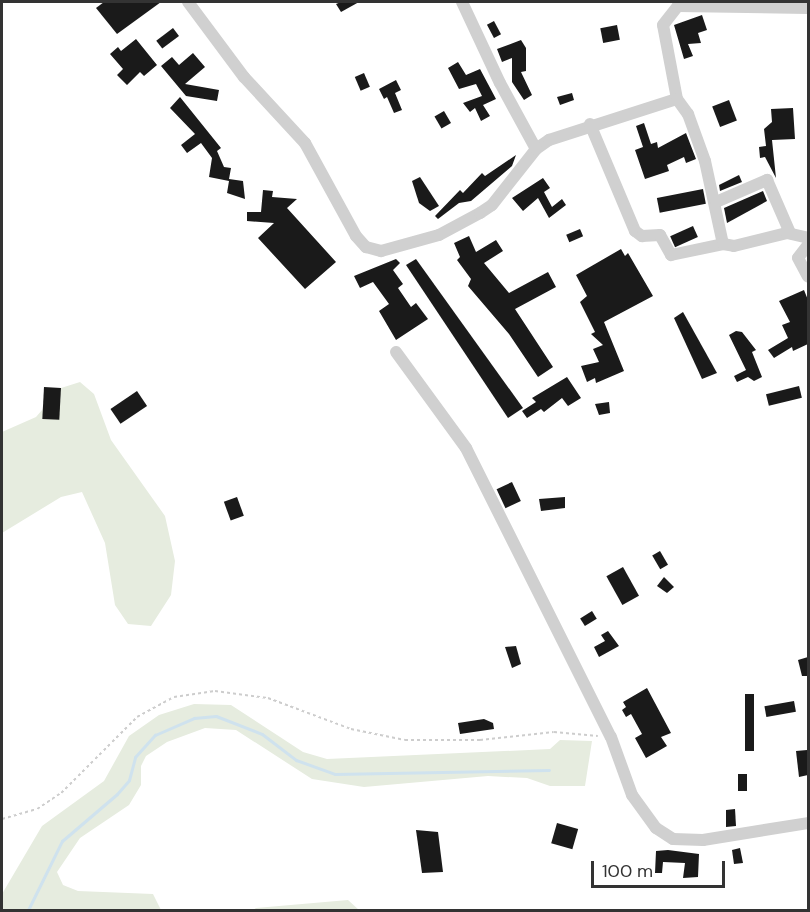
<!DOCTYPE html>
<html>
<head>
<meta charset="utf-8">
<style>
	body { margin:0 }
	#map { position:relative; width:810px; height:912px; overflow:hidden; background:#fff; font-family:"DM Sans",sans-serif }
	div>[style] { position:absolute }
	.green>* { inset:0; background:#e6ecdf }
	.stream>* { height:3px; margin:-1.5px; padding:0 1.5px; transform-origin:1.5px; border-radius:1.5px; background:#cfe2ee }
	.building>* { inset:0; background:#1a1a1a; transform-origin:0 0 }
	.path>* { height:1.5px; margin-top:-0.75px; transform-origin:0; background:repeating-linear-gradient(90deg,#cdcdcd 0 3px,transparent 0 6px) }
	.minor>* { height:12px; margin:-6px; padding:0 6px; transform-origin:6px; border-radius:6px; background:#d0d0d0 }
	span { translate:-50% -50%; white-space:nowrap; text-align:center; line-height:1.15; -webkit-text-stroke:6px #fff; paint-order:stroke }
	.frame { position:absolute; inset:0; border:3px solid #333; pointer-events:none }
	.scale { position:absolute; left:591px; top:861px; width:134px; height:27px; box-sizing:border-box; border:3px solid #333; border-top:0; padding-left:8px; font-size:18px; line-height:21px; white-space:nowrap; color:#333; -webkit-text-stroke:4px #fff; paint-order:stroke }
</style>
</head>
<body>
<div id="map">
	<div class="green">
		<div style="clip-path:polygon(80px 382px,94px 394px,111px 440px,165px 516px,175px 561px,171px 595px,151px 626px,128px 624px,115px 605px,105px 543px,82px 492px,61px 497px,2px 533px,2px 432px,36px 417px,61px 388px)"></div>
		<div style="clip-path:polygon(194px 704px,231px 705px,303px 752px,327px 759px,550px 749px,560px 740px,592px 741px,585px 786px,550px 786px,527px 778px,488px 776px,364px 787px,312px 779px,236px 730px,205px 728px,167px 742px,146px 756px,141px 766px,141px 785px,129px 805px,80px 838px,57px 872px,63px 885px,78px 891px,153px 894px,161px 910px,2px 910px,2px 894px,42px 826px,104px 781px,129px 736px,159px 715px)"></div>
		<div style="clip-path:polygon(348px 900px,359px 910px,253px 910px,256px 908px)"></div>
	</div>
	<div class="stream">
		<div style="left:28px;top:910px;width:77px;rotate:-63.8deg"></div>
		<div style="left:62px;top:841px;width:72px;rotate:-40.5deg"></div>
		<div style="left:117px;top:794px;width:18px;rotate:-49deg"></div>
		<div style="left:129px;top:780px;width:24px;rotate:-75deg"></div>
		<div style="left:135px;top:757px;width:30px;rotate:-48deg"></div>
		<div style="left:155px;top:735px;width:43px;rotate:-23.6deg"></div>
		<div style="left:194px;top:718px;width:22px;rotate:-5deg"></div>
		<div style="left:216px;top:716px;width:49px;rotate:21.4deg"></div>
		<div style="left:262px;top:734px;width:43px;rotate:37.4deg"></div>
		<div style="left:296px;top:760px;width:41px;rotate:19.7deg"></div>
		<div style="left:335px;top:774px;width:214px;rotate:-1.1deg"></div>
	</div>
	<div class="building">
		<div style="clip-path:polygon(104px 2px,161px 2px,117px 34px,96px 8px)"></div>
		<div style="clip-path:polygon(341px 2px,359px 2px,341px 12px,336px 4px)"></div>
		<div style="clip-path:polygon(702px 15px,707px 30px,698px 33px,701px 43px,688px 44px,693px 56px,684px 59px,674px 25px)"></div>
		<div style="left:494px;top:21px;width:15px;height:8px;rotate:62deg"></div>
		<div style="left:617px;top:25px;width:15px;height:17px;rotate:79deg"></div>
		<div style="left:173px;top:28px;width:10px;height:21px;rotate:53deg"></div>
		<div style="clip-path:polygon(136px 39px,157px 65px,144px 76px,140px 72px,127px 85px,117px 75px,123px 69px,110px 54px,118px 47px,121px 51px)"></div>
		<div style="clip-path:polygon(521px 40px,526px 48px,526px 71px,521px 72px,532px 95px,524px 100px,512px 82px,512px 58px,502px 62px,497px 49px)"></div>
		<div style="clip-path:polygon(193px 53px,205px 67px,185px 84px,219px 90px,217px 101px,186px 96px,161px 66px,172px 57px,179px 65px)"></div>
		<div style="clip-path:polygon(458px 62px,466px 75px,480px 69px,496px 99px,483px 105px,490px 116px,481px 121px,475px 108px,470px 112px,463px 103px,482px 96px,476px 84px,459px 89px,448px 68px)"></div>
		<div style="left:364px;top:73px;width:15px;height:10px;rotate:67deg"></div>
		<div style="clip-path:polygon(396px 80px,401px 90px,395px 93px,402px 110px,394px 113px,387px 97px,384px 99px,379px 89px)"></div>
		<div style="clip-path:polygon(572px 93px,574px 100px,560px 105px,557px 97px)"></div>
		<div style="clip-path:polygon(180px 97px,221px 148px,217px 151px,224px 167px,231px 168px,229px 179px,243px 181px,245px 199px,227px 193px,229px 181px,209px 177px,212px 158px,201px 143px,187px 153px,181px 145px,195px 134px,170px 108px)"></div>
		<div style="left:729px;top:100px;width:22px;height:18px;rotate:69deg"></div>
		<div style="clip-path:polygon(793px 108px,795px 139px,772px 140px,776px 178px,765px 157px,760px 158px,759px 147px,766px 146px,764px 129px,772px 122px,771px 109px)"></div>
		<div style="left:444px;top:111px;width:14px;height:11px;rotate:60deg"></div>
		<div style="clip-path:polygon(644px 123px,651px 144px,657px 142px,658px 148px,686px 133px,696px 159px,686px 163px,684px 157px,667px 165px,669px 171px,645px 179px,635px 150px,643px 147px,636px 126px)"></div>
		<div style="clip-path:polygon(516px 155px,512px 166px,471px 201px,459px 203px,438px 219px,435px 216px,460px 190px,463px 193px,482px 173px,485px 176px)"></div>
		<div style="clip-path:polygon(739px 175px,742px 182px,720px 191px,719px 185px)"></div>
		<div style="clip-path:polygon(420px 177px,439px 206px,430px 211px,419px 203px,412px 181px)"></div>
		<div style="clip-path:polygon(543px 178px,550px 188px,544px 192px,552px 207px,562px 199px,566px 205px,549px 218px,538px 198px,523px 211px,512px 198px)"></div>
		<div style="left:703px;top:189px;width:15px;height:47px;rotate:79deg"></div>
		<div style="clip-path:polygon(263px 190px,273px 191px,272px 197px,297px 199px,287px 208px,336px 262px,305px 289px,258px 238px,274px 223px,247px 221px,247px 212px,261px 212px)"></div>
		<div style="clip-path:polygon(763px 191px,767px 201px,727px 223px,724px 208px)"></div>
		<div style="left:693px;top:226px;width:12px;height:25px;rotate:66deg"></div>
		<div style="left:580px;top:229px;width:8px;height:15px;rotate:67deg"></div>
		<div style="clip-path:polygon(469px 236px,476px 252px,496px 240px,503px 251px,484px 263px,509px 293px,548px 272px,556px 287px,515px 309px,553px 367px,538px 377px,509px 334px,468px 286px,471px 279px,457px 260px,460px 257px,454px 243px)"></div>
		<div style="clip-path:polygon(621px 249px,625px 256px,628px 253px,653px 296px,604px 322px,624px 371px,596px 383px,595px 378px,587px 382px,581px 366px,599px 362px,593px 349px,603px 345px,591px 334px,595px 332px,580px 302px,587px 296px,576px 275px)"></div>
		<div style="clip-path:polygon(396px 259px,400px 263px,393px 270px,403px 284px,398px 288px,411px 307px,416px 303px,428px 319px,396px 340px,379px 311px,389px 304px,373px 282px,360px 288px,354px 276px)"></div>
		<div style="clip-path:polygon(416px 259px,523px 408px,508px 418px,406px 265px)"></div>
		<div style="clip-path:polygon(804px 290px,808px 300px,808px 344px,793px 351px,792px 347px,774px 358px,768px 350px,788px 338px,782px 325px,790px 322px,779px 301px)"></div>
		<div style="clip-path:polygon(683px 312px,717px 373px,702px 379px,674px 318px)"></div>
		<div style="clip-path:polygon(736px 331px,742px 332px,756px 350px,752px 352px,762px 377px,754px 381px,748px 377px,737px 382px,734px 376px,746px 370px,729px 335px)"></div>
		<div style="clip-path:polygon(567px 377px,581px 398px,568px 406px,562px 398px,544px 412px,541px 409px,527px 418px,522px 411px,536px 402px,532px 398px)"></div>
		<div style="left:799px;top:386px;width:12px;height:34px;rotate:76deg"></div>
		<div style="left:44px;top:387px;width:17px;height:32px;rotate:3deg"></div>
		<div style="left:137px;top:391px;width:18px;height:32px;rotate:56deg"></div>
		<div style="clip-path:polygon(609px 402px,610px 413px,599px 415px,595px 404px)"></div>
		<div style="left:512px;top:482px;width:21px;height:17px;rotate:65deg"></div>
		<div style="left:237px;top:497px;width:20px;height:14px;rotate:70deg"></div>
		<div style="clip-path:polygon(565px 497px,565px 508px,541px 511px,539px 499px)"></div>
		<div style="left:660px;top:551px;width:16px;height:9px;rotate:60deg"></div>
		<div style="left:623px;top:567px;width:33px;height:19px;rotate:61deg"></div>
		<div style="clip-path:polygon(664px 577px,674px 587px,667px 593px,657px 586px)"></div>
		<div style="left:592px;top:611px;width:9px;height:14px;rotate:58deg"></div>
		<div style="clip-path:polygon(608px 631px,619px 646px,599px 657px,594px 647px,605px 641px,601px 635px)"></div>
		<div style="clip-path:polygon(516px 646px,521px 664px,512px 668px,505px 647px)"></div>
		<div style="clip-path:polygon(808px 657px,808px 676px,802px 676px,798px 660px)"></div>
		<div style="clip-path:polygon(647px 688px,671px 733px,661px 737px,667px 746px,646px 758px,635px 738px,642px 734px,631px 714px,626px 717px,622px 710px,626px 707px,623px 702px)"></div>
		<div style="left:745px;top:694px;width:9px;height:57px"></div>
		<div style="left:794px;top:701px;width:11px;height:30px;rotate:80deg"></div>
		<div style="clip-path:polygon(484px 719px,493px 723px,494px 729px,460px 734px,458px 723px)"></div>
		<div style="clip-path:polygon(807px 750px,808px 775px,799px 777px,796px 751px)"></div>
		<div style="left:738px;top:774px;width:9px;height:17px"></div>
		<div style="clip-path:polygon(735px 809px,736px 826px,726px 827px,726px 810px)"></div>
		<div style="left:557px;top:823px;width:22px;height:21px;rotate:16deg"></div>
		<div style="clip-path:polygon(416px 830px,438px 832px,443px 872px,422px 873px)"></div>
		<div style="clip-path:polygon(740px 848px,743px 863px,734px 864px,732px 850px)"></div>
		<div style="clip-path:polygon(668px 850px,699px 854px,698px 877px,683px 878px,685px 863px,663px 862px,662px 873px,655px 873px,656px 851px)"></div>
	</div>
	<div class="path">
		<div style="left:2px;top:819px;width:36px;rotate:-16deg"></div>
		<div style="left:37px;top:809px;width:29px;rotate:-34deg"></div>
		<div style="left:61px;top:793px;width:107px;rotate:-45deg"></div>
		<div style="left:137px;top:717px;width:42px;rotate:-28.4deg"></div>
		<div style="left:174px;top:697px;width:41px;rotate:-8.3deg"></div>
		<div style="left:215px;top:691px;width:53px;rotate:7.5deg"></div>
		<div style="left:268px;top:698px;width:89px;rotate:20.5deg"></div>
		<div style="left:351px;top:729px;width:55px;rotate:11.5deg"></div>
		<div style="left:405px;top:740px;width:75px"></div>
		<div style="left:480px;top:740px;width:74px;rotate:-6.2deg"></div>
		<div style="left:554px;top:732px;width:44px;rotate:5.2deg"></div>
	</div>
	<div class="minor">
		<div style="left:188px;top:2px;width:94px;rotate:53.3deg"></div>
		<div style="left:244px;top:77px;width:90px;rotate:47.3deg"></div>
		<div style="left:305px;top:143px;width:106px;rotate:61.3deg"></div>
		<div style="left:356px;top:236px;width:15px;rotate:48deg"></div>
		<div style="left:366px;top:247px;width:16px;rotate:15deg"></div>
		<div style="left:381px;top:251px;width:60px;rotate:-15.4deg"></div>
		<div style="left:439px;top:235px;width:47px;rotate:-28.2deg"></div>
		<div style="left:480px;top:213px;width:14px;rotate:-34deg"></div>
		<div style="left:492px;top:205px;width:71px;rotate:-51.8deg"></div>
		<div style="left:536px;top:149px;width:16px;rotate:-35deg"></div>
		<div style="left:549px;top:140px;width:134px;rotate:-17.8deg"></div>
		<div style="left:677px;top:99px;width:75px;rotate:-100.7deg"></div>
		<div style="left:663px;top:25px;width:24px;rotate:-52deg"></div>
		<div style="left:678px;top:6px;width:130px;rotate:0.9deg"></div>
		<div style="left:462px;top:2px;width:89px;rotate:64.9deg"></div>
		<div style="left:500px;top:83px;width:75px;rotate:61.4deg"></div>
		<div style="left:677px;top:99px;width:19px;rotate:54deg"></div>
		<div style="left:688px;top:114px;width:50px;rotate:70.1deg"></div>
		<div style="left:705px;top:161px;width:85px;rotate:77.8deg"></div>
		<div style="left:590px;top:124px;width:116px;rotate:67.2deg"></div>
		<div style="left:635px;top:231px;width:9px;rotate:36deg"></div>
		<div style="left:642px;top:236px;width:18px;rotate:-3deg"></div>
		<div style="left:660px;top:235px;width:23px;rotate:61deg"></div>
		<div style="left:671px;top:255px;width:53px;rotate:-11.9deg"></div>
		<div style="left:723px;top:244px;width:11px;rotate:10deg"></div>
		<div style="left:734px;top:246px;width:55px;rotate:-13.8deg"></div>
		<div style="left:787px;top:233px;width:22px;rotate:13deg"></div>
		<div style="left:716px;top:202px;width:56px;rotate:-23.3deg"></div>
		<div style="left:767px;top:180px;width:58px;rotate:66.5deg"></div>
		<div style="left:808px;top:245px;width:16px;rotate:128deg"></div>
		<div style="left:798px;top:258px;width:21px;rotate:62deg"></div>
		<div style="left:396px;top:352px;width:119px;rotate:53.9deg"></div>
		<div style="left:466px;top:448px;width:323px;rotate:63.4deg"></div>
		<div style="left:611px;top:737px;width:62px;rotate:70.1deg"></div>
		<div style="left:632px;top:795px;width:41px;rotate:54deg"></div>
		<div style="left:656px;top:828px;width:20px;rotate:33deg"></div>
		<div style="left:673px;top:839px;width:30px;rotate:2deg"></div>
		<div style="left:703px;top:840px;width:106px;rotate:-9.2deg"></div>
	</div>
	<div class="frame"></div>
	<div class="scale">100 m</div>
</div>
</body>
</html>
